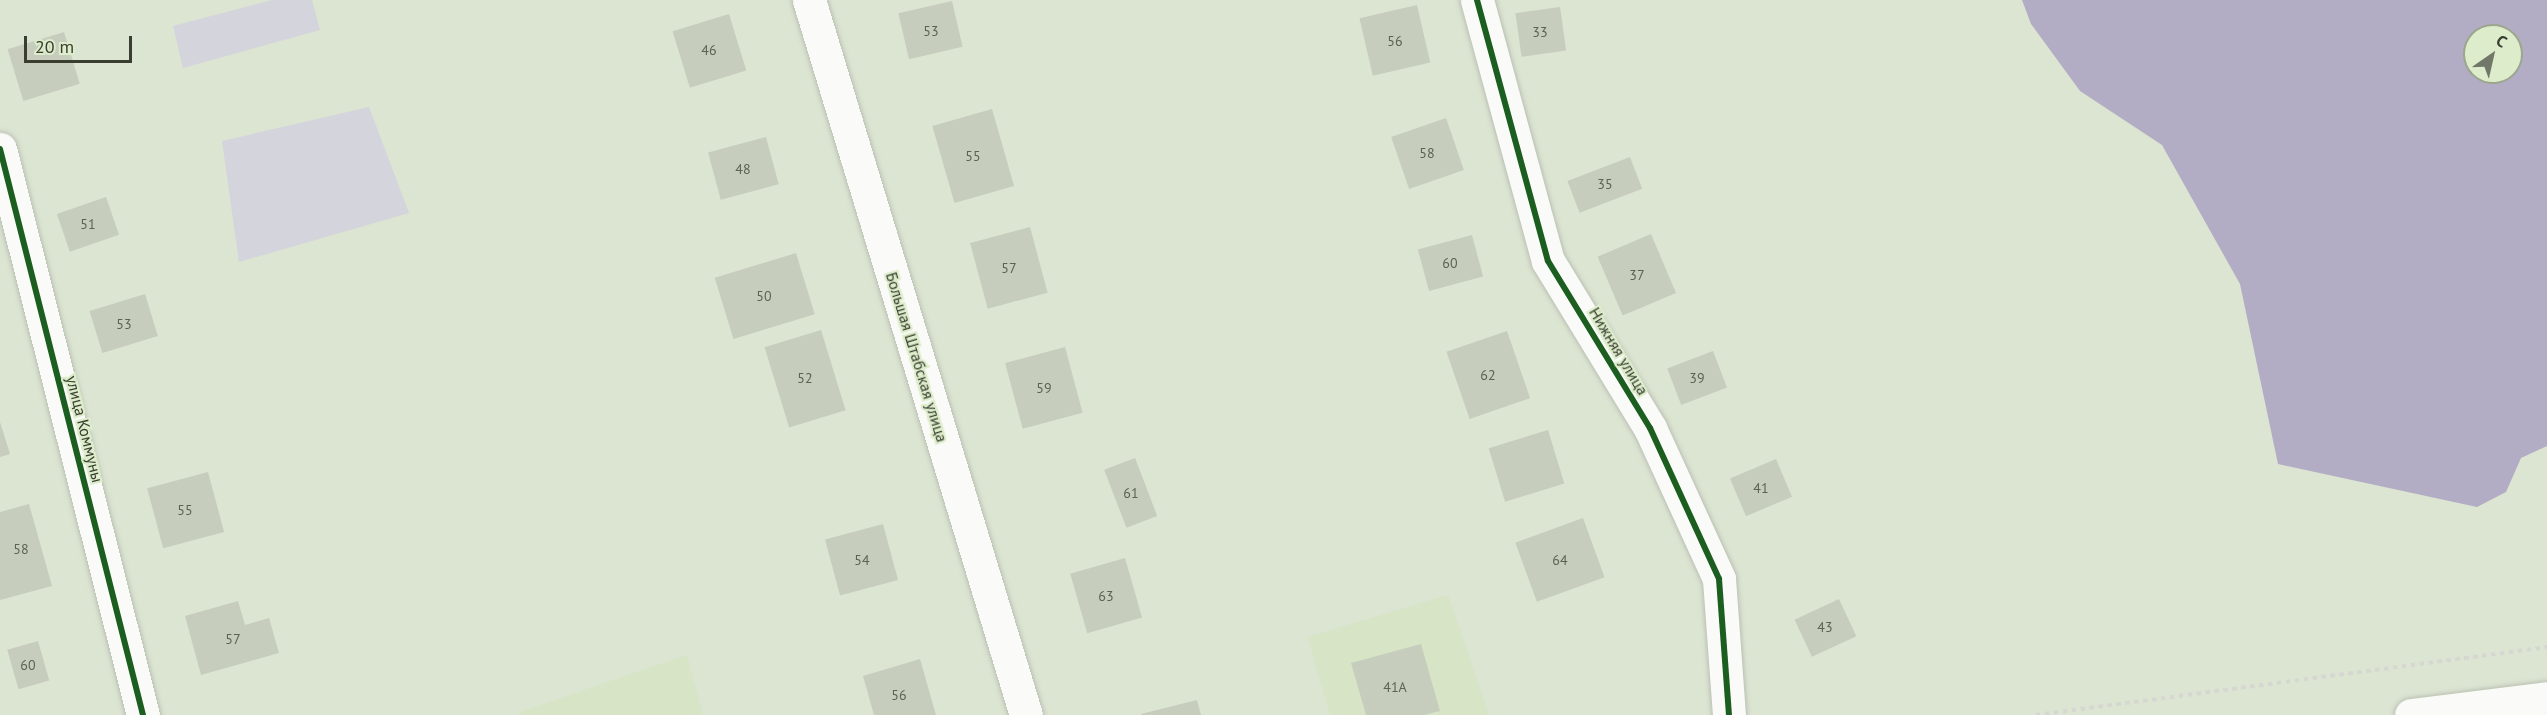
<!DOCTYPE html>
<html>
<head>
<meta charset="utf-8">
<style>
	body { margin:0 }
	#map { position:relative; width:2547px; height:715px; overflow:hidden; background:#dce4d2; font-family:"PT Sans",sans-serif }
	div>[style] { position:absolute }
	.built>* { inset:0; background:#d7e4c6 }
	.green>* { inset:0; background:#d4d4dc }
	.water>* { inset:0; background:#b2adc4 }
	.building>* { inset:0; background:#c6cdbd; transform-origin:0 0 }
	.path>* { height:4px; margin-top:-2px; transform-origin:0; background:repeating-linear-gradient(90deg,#d5d8d2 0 4.5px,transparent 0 9px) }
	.roads { filter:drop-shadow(0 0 2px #bac1b3) drop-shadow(0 0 2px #bac1b3) }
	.minor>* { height:33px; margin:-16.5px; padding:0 16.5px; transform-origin:16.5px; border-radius:16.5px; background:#fafbf8 }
	.major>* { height:33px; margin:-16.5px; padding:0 16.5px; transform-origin:16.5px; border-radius:16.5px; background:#fafbf8 }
	.cycleway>* { height:6px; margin:-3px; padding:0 3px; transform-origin:3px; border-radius:3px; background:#1b5e20 }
	span { translate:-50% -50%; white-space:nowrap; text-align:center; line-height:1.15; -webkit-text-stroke:4.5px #ddecca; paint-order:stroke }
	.number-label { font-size:14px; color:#5c6254 }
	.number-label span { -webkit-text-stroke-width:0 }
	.street-label { font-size:16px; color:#393e31 }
	.north { position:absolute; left:2463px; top:24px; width:60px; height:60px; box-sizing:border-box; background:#ddecca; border:2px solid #9ba68d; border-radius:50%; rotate:34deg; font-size:16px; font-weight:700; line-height:24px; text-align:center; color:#393e31 }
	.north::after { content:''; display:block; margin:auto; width:21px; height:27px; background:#727869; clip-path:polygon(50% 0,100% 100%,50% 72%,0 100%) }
	.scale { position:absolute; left:24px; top:36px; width:108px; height:27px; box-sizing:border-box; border:3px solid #393e31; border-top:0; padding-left:8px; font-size:18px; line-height:21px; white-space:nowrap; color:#393e31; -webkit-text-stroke:4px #ddecca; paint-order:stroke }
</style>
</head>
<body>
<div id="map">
	<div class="built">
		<div style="clip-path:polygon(1448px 595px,1489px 715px,1330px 715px,1308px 637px)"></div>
		<div style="clip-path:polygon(687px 655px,703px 715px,520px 715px,520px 712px)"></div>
	</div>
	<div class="green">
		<div style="clip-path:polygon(272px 0,312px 0,320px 30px,183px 68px,173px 26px)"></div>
		<div style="clip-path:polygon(369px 107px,409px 213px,239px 262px,222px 141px)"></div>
	</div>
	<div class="water">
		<div style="clip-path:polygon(evenodd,2022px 0,2547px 0,2547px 446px,2521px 458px,2506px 492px,2477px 507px,2278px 464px,2240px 284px,2162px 145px,2080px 91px,2031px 24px,2022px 0,2475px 36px,2511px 36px,2511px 72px,2475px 72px,2475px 36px)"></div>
	</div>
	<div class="building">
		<div style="left:952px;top:1px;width:47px;height:55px;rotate:77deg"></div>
		<div style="left:1417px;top:5px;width:59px;height:59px;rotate:77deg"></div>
		<div style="left:1560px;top:7px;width:44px;height:45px;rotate:82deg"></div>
		<div style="left:729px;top:14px;width:59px;height:59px;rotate:73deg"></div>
		<div style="left:64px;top:32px;width:54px;height:59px;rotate:73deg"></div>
		<div style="left:992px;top:109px;width:80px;height:62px;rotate:74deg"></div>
		<div style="left:1446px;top:118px;width:55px;height:58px;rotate:71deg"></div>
		<div style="left:766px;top:137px;width:49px;height:60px;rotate:75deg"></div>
		<div style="left:1630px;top:157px;width:34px;height:67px;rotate:69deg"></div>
		<div style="left:106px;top:197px;width:40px;height:52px;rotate:71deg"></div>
		<div style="left:1030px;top:227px;width:68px;height:62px;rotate:75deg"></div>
		<div style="left:1651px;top:234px;width:64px;height:58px;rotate:67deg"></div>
		<div style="left:1472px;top:235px;width:43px;height:56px;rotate:75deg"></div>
		<div style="left:796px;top:253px;width:64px;height:85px;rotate:73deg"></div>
		<div style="left:145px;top:294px;width:44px;height:58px;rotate:73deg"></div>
		<div style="left:821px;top:330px;width:84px;height:59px;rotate:73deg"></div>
		<div style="left:1507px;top:331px;width:71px;height:64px;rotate:71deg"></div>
		<div style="left:1065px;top:347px;width:68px;height:62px;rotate:75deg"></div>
		<div style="left:1713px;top:351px;width:39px;height:49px;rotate:69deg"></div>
		<div style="clip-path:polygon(0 422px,10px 454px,0 457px)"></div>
		<div style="left:1548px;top:430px;width:56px;height:62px;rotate:73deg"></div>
		<div style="left:1135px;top:458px;width:62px;height:33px;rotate:69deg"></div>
		<div style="left:1776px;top:459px;width:41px;height:50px;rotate:67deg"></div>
		<div style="left:208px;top:472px;width:62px;height:63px;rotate:75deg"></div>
		<div style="clip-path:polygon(29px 504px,52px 586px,0 600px,0 512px)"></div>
		<div style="left:1583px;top:518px;width:63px;height:72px;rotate:70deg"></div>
		<div style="left:883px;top:524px;width:58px;height:60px;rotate:75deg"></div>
		<div style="left:1125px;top:558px;width:62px;height:57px;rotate:74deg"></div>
		<div style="left:1839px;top:599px;width:41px;height:49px;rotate:65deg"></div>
		<div style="clip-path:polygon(238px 601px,245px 625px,269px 618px,279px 653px,201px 675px,185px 616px)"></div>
		<div style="left:38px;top:641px;width:41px;height:32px;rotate:74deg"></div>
		<div style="clip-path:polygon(1421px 644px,1440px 711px,1424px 715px,1366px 715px,1351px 663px)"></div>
		<div style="clip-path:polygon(920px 659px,936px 715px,874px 715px,863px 676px)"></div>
		<div style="clip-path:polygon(1197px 700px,1201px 715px,1141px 715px,1141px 714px)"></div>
	</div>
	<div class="path">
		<div style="left:2036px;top:715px;width:516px;rotate:-7.58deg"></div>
	</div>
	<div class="roads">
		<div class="minor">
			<div style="left:1477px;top:0;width:270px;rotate:74.8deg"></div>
			<div style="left:1548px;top:261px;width:196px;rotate:58.6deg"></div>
			<div style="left:1650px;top:428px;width:166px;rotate:65.4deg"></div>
			<div style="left:1719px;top:579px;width:136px;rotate:85.8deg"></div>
			<div style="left:0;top:149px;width:584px;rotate:75.82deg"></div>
		</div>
		<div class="major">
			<div style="left:809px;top:0;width:747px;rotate:73.12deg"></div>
			<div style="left:2411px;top:715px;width:137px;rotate:-7.1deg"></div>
		</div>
	</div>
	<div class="cycleway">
		<div style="left:1477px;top:0;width:270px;rotate:74.8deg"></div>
		<div style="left:1548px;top:261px;width:196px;rotate:58.6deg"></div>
		<div style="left:1650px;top:428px;width:166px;rotate:65.4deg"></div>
		<div style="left:1719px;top:579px;width:136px;rotate:85.8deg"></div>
		<div style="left:0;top:149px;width:584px;rotate:75.82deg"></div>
	</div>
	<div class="number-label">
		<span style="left:931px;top:31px">53</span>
		<span style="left:1540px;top:32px">33</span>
		<span style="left:1395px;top:41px">56</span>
		<span style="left:709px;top:50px">46</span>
		<span style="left:1427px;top:153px">58</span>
		<span style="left:973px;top:156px">55</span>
		<span style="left:743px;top:169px">48</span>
		<span style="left:1605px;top:184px">35</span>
		<span style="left:88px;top:224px">51</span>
		<span style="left:1450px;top:263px">60</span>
		<span style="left:1009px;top:268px">57</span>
		<span style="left:1637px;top:275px">37</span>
		<span style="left:764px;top:296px">50</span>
		<span style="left:124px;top:324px">53</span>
		<span style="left:1488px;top:375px">62</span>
		<span style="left:805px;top:378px">52</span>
		<span style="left:1697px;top:378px">39</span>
		<span style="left:1044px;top:388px">59</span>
		<span style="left:1761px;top:488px">41</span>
		<span style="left:1131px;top:493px">61</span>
		<span style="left:185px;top:510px">55</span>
		<span style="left:21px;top:549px">58</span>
		<span style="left:862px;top:560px">54</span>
		<span style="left:1560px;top:560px">64</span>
		<span style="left:1106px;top:596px">63</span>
		<span style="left:1825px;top:627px">43</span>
		<span style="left:233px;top:639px">57</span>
		<span style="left:28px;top:665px">60</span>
		<span style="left:1395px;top:687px">41А</span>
		<span style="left:899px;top:695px">56</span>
	</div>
	<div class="street-label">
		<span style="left:1619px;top:351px;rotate:59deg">Нижняя улица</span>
		<span style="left:917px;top:357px;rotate:73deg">Большая Штабская улица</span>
		<span style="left:85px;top:429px;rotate:76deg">улица Коммуны</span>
	</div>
	<div class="north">С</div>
	<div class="scale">20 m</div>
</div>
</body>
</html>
